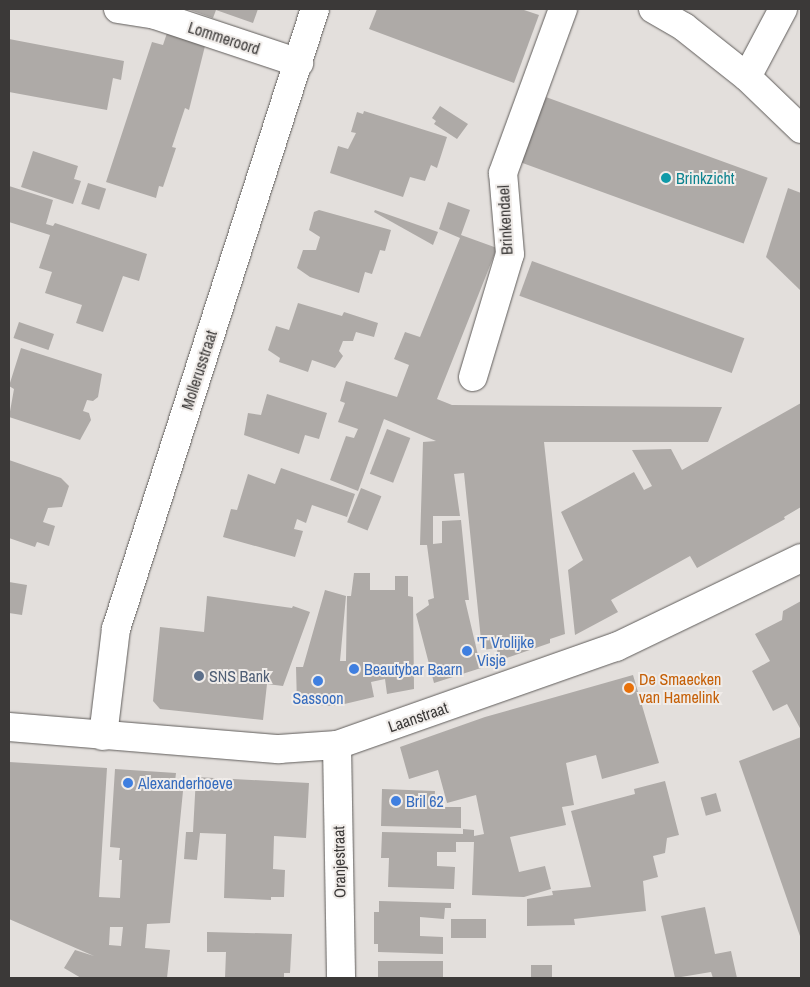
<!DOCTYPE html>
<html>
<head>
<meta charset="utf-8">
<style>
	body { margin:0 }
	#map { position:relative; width:810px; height:987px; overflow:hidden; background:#e3dfdc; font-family:"Archivo Narrow",sans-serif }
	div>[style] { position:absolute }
	.building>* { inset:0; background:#aeaaa7; transform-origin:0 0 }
	.roads { filter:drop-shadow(0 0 1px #605d5b) drop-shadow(0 0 1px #605d5b) }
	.street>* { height:28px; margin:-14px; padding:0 14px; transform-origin:14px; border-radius:14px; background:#fff }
	.secondary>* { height:28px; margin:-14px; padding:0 14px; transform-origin:14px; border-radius:14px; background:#fff }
	.dots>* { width:14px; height:14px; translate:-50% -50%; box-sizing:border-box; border:2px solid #f0ece9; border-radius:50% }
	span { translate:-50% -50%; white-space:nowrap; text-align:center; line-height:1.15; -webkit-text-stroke:4px #f0ece9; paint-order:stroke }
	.street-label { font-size:16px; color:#3b3938 }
	.culture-label { font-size:16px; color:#0d838f }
	.left { translate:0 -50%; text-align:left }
	.shop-label { font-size:16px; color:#366cbe }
	.service-label { font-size:16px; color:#4e5e75 }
	.food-label { font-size:16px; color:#c56008 }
	.frame { position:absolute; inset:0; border:10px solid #3b3938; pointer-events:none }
</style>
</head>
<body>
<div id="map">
	<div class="building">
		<div style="clip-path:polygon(187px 9px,258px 9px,253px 23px,216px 10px,213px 18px)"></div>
		<div style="clip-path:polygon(377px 9px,521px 9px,539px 15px,514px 83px,369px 29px)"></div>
		<div style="clip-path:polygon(167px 33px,205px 46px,189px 110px,185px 108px,172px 147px,176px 148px,163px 187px,159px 186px,156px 198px,106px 182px,152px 42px,163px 45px)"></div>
		<div style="clip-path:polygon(9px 39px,124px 61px,121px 80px,113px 78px,107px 110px,9px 92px)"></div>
		<div style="left:543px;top:96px;width:239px;height:70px;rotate:20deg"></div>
		<div style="clip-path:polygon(440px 106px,468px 124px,457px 139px,434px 124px,436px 121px,432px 118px)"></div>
		<div style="clip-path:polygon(364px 111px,447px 137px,437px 168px,431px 165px,425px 181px,410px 177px,403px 197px,330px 173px,338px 146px,348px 149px,356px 133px,351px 132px,357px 112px,363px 114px)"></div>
		<div style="clip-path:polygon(33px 151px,78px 166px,74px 179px,81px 181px,73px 204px,21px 187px)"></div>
		<div style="left:88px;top:183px;width:19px;height:22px;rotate:18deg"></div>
		<div style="clip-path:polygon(9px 186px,53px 200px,46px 224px,53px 226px,55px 223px,147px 254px,139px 281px,123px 276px,103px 332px,76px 323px,82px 305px,45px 293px,52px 272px,39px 268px,50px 235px,9px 222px)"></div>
		<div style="clip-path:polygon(788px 188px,801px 193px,801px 291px,766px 257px)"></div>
		<div style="clip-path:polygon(448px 202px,470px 210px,461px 235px,497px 248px,437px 399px,452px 405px,722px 407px,708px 442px,544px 442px,565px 634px,550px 639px,550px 643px,498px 661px,497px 648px,482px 650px,464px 473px,454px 474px,460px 516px,433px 516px,433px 544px,442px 543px,442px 521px,461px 520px,469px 600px,465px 600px,481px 668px,434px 683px,416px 614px,429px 605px,428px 600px,434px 598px,427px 545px,420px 545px,423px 442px,436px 441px,384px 419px,358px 491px,330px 480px,346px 436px,354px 438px,358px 429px,338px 422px,345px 403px,340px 401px,346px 381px,397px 397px,409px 365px,394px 359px,405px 332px,420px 337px,460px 238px,439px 229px)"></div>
		<div style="clip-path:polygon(319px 210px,391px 230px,385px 251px,380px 250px,372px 274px,365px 272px,359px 293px,310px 277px,297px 268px,303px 250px,316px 250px,320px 237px,309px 230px,314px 212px)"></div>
		<div style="clip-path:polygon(375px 210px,438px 232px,433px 245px,374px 212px)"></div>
		<div style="left:532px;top:261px;width:226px;height:37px;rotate:20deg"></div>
		<div style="clip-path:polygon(298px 303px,342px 316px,344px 312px,378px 323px,374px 337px,356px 332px,353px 341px,343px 341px,339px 351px,343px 356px,335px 368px,312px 360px,308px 372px,279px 362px,280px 358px,268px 350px,276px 326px,289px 330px)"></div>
		<div style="left:19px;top:322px;width:37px;height:17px;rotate:19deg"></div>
		<div style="clip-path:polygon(21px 348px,102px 374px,98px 397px,93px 401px,87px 400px,83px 411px,89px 413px,91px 420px,80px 440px,9px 417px,14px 389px,9px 386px)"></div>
		<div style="clip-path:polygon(267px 394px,327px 413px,319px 439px,305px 435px,299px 454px,244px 435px,248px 413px,261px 415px)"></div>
		<div style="clip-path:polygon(801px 403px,801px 507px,784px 517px,785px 519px,697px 568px,690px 556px,611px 600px,618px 612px,575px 635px,568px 570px,583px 560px,561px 512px,634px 472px,644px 490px,652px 486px,632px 450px,671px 449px,682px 470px)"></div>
		<div style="left:387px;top:429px;width:25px;height:48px;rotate:21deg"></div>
		<div style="clip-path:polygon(9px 460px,61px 478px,69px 486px,62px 507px,48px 508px,43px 522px,55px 526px,49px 546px,37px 542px,35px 547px,9px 538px)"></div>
		<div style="clip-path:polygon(281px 468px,355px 494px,347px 517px,312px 505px,306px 523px,297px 519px,294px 529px,303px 531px,295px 557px,223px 537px,231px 509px,237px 510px,248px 474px,275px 484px)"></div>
		<div style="left:361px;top:488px;width:22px;height:37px;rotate:22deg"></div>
		<div style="clip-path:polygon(354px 573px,370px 573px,370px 590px,395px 590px,395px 576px,408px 576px,408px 596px,413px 597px,414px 689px,387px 694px,385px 679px,371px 682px,374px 697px,336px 706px,297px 704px,296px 667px,303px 667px,325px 590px,346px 596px,340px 661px,346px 661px,347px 596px,351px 596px)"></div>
		<div style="clip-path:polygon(9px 582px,27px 585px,22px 615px,9px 613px)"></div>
		<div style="clip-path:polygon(207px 596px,292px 608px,293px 606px,310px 612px,283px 686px,267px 684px,263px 720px,160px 709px,153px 701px,160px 627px,204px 632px)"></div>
		<div style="clip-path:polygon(801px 601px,801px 730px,787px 704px,773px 711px,752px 671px,770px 661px,755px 634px,782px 620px,783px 611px)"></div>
		<div style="clip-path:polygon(633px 675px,659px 763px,602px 779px,596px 755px,566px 763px,574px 805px,562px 807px,566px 825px,510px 837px,519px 872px,545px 866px,551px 889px,524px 897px,472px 895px,474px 842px,456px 842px,456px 852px,437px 852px,437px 866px,455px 867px,454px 889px,388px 887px,389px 858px,381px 858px,382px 832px,463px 834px,463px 829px,474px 830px,474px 836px,484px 834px,476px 795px,447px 803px,438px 770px,409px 779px,400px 747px,485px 717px)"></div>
		<div style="clip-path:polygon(801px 737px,801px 939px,739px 761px)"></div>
		<div style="clip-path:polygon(evenodd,9px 762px,107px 768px,99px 897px,120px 898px,122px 860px,119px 860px,120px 848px,110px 847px,115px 769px,176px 773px,174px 790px,183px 791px,170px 923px,147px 924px,145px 948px,170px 950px,167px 978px,81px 978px,64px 968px,75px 950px,94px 956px,9px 919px,9px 762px,110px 927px,123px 927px,121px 946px,109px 945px,110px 927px)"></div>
		<div style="clip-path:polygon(196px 777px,309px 783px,306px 838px,274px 836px,273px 869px,285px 870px,284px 897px,271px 897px,271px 900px,224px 898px,226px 834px,200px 833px,197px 860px,184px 859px,186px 832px,193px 832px)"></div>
		<div style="clip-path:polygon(665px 781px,679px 835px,667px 838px,665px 853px,653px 856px,658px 877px,643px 881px,646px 911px,574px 919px,575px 925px,527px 926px,527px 899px,553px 895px,552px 891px,591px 887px,571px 811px,635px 794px,634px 789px)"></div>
		<div style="clip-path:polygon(382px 789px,435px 791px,434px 807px,461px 807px,461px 828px,381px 826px)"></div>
		<div style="left:716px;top:793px;width:19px;height:16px;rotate:74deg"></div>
		<div style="clip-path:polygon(379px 901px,451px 903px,451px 908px,445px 908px,444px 919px,420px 917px,420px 936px,443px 937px,443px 954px,378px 952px,378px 944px,374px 944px,374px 912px,379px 912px)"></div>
		<div style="clip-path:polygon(705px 907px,715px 954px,731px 951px,737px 978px,713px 978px,711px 972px,675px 978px,661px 916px)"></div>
		<div style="left:451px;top:919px;width:35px;height:19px"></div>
		<div style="clip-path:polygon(207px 932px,292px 934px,290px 973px,284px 973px,284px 978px,225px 978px,226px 952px,207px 952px)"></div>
		<div style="left:378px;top:961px;width:65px;height:17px"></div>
		<div style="left:531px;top:965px;width:21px;height:13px"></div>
	</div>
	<div class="roads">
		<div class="street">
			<div style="left:118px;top:9px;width:37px;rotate:9deg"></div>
			<div style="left:155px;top:15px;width:152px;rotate:18.4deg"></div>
			<div style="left:747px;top:77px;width:77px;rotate:-62.1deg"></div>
			<div style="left:473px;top:377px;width:128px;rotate:-73.3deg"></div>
			<div style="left:510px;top:254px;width:81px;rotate:-94.9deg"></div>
			<div style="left:503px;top:173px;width:175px;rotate:-69.9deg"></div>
			<div style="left:9px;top:727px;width:271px;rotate:4.7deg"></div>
			<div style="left:279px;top:749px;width:58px;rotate:-3.9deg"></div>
			<div style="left:337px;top:745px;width:296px;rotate:-19.4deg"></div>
			<div style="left:616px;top:647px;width:205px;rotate:-25.7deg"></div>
			<div style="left:103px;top:736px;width:108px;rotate:-83.1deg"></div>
			<div style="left:116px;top:629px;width:651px;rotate:-72.21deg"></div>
			<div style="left:337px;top:745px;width:233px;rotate:89deg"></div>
		</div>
		<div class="secondary">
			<div style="left:653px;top:9px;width:36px;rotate:30deg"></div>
			<div style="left:684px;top:27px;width:80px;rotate:38.4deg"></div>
			<div style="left:747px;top:77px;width:75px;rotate:43.9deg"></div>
		</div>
	</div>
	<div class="dots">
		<div style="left:666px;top:178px;background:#0f9aa8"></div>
		<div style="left:467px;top:651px;background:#3f7fe0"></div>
		<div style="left:354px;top:669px;background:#3f7fe0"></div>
		<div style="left:199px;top:676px;background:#5c6f8a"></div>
		<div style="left:318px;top:681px;background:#3f7fe0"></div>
		<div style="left:629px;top:688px;background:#e8710a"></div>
		<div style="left:128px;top:783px;background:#3f7fe0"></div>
		<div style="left:396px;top:801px;background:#3f7fe0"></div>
	</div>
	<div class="street-label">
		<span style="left:224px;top:38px;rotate:18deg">Lommeroord</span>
		<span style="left:505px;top:220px;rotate:-93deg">Brinkendael</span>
		<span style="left:199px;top:370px;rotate:-72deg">Mollerusstraat</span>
		<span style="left:418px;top:717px;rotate:-19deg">Laanstraat</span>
		<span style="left:339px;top:862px;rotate:-91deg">Oranjestraat</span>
	</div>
	<div class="culture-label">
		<span class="left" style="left:676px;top:178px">Brinkzicht</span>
	</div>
	<div class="shop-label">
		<span class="left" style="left:477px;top:651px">'T Vrolijke<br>Visje</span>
		<span class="left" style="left:364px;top:669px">Beautybar Baarn</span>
		<span style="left:318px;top:698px">Sassoon</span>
		<span class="left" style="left:138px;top:783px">Alexanderhoeve</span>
		<span class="left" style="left:406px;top:801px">Bril 62</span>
	</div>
	<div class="service-label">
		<span class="left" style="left:209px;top:676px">SNS Bank</span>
	</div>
	<div class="food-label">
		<span class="left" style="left:639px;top:688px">De Smaecken<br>van Hamelink</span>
	</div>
	<div class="frame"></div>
</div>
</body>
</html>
